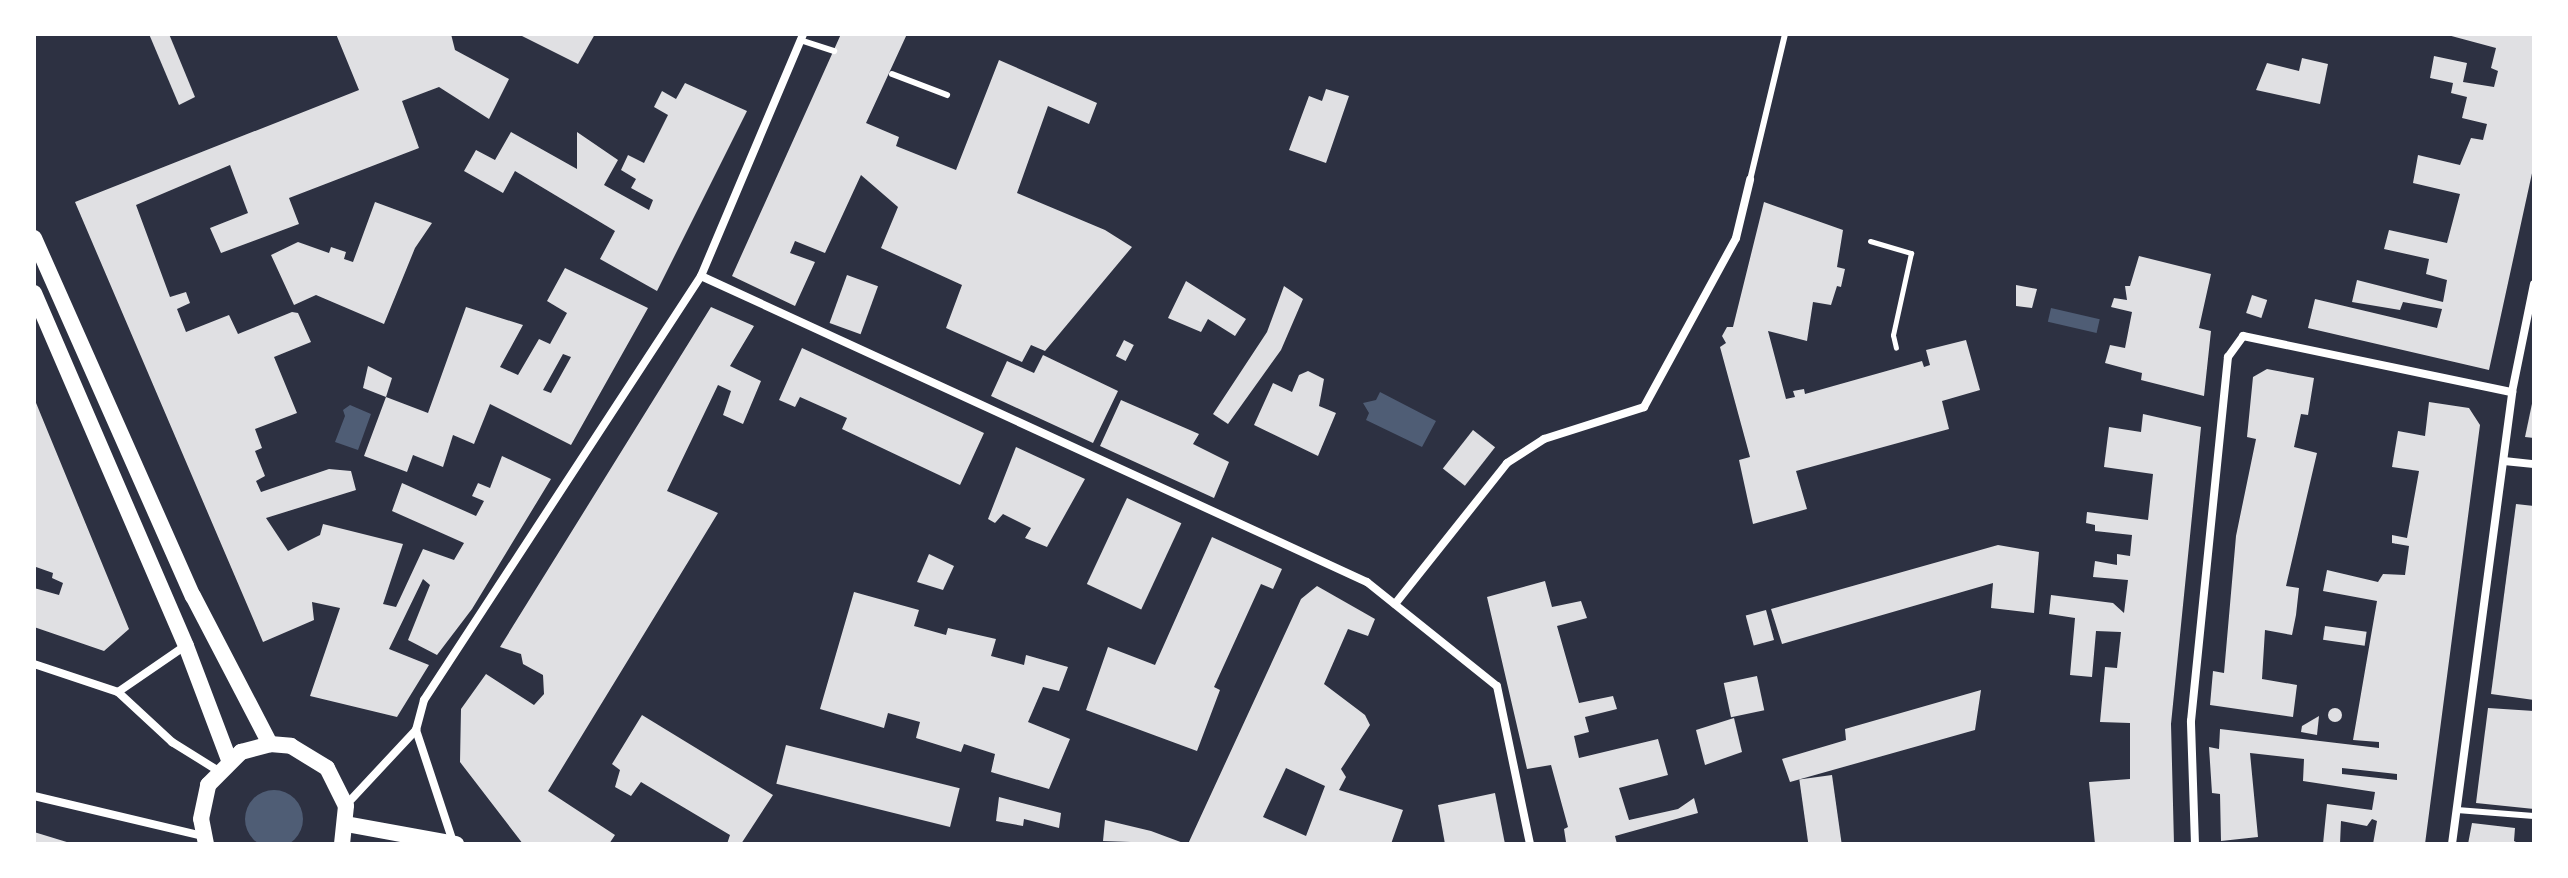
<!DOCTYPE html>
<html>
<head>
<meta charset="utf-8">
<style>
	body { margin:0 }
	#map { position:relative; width:2568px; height:878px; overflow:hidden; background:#2d3142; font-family:Montserrat,sans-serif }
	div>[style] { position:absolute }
	.water>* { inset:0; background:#4f5d75; transform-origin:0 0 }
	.round { border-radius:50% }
	.building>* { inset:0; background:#e0e0e3; transform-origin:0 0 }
	.path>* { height:5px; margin:-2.5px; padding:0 2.5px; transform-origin:2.5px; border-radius:2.5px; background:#fff }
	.service>* { height:6px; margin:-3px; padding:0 3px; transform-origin:3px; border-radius:3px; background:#fff }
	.minor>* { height:8px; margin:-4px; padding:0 4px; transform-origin:4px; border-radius:4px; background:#fff }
	.secondary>* { height:16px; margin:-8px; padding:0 8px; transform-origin:8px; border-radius:8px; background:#fff }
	span { translate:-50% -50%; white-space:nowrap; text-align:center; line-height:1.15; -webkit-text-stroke:7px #fff; paint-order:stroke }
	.frame { position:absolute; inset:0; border:36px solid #fff; pointer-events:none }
</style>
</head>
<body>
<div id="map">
	<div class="water">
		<div style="left:2051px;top:308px;width:50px;height:14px;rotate:13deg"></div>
		<div style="clip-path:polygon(1380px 392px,1436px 421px,1422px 447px,1366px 420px,1369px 413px,1363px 403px,1376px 400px)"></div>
		<div style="clip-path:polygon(350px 405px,371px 414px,358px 450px,335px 442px,345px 416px,343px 410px)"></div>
		<div class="round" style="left:245px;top:790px;width:58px;height:58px"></div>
	</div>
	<div class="building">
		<div style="clip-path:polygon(149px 34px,169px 34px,195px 97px,179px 105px)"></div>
		<div style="clip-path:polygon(336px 34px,451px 34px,455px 50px,509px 79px,489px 119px,439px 87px,402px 101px,419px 148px,289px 198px,299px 224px,221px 253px,210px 228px,248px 213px,230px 165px,136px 205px,170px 297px,186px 292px,190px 303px,177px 309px,186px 332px,229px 315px,238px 334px,292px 312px,298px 313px,311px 342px,274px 357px,297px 413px,255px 429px,262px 448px,255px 451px,265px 476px,256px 481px,261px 492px,329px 469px,351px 471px,356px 490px,266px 518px,288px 551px,320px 535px,323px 524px,403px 544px,383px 604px,396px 607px,423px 549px,454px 560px,464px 543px,392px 511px,402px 483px,476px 516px,484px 501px,472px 496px,478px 483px,490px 488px,502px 456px,551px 479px,472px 609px,437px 655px,408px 640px,430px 585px,423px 579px,389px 649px,429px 665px,397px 717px,310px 696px,340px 608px,312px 602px,314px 620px,263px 642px,75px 202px,359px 90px)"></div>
		<div style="clip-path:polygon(518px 34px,595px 34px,578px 64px)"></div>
		<div style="clip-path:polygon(841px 34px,907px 34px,866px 123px,899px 137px,896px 146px,956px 170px,999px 60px,1097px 103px,1089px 124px,1048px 106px,1017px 193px,1105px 230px,1132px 247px,1045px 351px,1031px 345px,1022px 362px,946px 328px,962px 285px,881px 248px,898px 207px,861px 175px,825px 253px,795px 241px,790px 253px,815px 262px,795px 306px,732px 276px)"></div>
		<div style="clip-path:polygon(2444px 34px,2534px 34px,2534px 164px,2489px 370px,2308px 328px,2315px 299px,2437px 328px,2442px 309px,2403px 302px,2400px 310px,2352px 302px,2357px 280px,2443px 302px,2447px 280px,2426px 274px,2429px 259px,2384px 249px,2389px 230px,2447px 243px,2460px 194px,2413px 183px,2418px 155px,2460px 165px,2471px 138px,2483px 140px,2487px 124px,2462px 118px,2467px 97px,2451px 93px,2453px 83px,2430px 78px,2434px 56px,2467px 63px,2463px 82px,2494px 87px,2498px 71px,2491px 68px,2496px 48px)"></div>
		<div style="clip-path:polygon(2302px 58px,2328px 64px,2320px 104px,2256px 90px,2267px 63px,2299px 71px)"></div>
		<div style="clip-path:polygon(685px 83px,747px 111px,657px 291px,600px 259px,615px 231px,515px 171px,503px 193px,464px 171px,476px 150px,495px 160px,511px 132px,577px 169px,577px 132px,618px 160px,604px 185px,649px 210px,653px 200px,631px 188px,636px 179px,621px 170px,628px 155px,644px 163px,668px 115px,654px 107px,662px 91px,676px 99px)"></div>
		<div style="clip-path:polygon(1326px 89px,1349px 96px,1326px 163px,1289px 150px,1309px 96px,1322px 101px)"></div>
		<div style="clip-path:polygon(375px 202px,432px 223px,415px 248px,384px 324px,316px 295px,294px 305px,271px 255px,298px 242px,329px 253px,331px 247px,346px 252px,344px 259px,353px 262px)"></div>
		<div style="clip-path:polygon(1764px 202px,1843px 230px,1837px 267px,1845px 269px,1841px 287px,1837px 286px,1831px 305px,1813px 302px,1807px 341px,1768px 331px,1786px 399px,1795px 397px,1793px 391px,1804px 389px,1805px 394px,1922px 361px,1924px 367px,1930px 365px,1926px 350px,1966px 340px,1980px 390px,1942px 401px,1949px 429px,1796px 471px,1807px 509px,1753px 524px,1739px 460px,1750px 457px,1720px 347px,1726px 343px,1722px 336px,1727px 327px,1733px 327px)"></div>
		<div style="clip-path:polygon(2139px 256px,2211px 274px,2199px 328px,2211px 331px,2204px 396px,2141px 380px,2142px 373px,2105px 363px,2110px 345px,2125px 348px,2132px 312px,2111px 307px,2114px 298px,2127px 300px,2125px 286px,2130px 286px)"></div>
		<div style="clip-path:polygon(evenodd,565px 268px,648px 308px,571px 445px,490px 404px,474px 444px,453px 435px,443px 467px,413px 455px,407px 472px,364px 456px,386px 397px,428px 413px,466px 307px,523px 325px,500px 367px,518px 375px,539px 339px,550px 344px,567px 313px,547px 301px,565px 268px,563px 354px,571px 357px,551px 393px,543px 390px,563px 354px)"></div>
		<div style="left:847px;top:275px;width:33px;height:51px;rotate:20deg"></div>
		<div style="clip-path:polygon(1186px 281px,1246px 319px,1235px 336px,1208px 319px,1201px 332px,1168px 318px)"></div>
		<div style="clip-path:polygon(2016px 285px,2037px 289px,2032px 308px,2016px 306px)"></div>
		<div style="clip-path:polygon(1284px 286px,1303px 299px,1281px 350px,1228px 424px,1213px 414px,1267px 332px)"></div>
		<div style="left:2252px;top:295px;width:16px;height:19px;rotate:18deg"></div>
		<div style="clip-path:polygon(711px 307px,754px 326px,730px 366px,761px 381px,743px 424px,723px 415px,731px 391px,718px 385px,667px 491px,718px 513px,548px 791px,615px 835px,609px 844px,523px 844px,460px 762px,461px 709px,486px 674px,534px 705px,544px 694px,543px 675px,523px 664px,521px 654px,500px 647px)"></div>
		<div style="left:1124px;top:340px;width:11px;height:18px;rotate:27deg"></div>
		<div style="clip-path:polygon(802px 348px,984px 433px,960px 485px,842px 429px,847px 418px,800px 397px,795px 407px,779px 400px)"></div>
		<div style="clip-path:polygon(1043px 355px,1118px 391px,1093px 443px,991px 396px,1007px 361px,1034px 373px)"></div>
		<div style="clip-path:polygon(368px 366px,392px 378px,386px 397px,363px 388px)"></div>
		<div style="clip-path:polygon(2267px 369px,2314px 378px,2308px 415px,2301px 414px,2294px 447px,2317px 453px,2286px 586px,2299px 588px,2296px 615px,2292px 635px,2265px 630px,2262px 679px,2297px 685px,2293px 717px,2210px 705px,2213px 671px,2224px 673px,2236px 536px,2256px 439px,2247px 437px,2253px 377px)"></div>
		<div style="clip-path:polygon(1308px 371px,1324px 379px,1319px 406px,1336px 413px,1318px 456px,1254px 425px,1273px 383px,1292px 392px,1299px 375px)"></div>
		<div style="clip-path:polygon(34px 398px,129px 629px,104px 651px,34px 627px,34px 588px,59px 595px,63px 583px,52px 578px,53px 573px,36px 567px,34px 573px)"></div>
		<div style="clip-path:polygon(2533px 399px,2534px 399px,2534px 438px,2525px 437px)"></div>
		<div style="clip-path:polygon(1121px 400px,1199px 434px,1193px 444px,1229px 462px,1214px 498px,1100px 446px)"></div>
		<div style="clip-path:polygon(evenodd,2429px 402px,2469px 408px,2480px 425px,2425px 844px,2373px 844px,2377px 821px,2372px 819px,2367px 826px,2341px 821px,2340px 844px,2323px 844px,2327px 804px,2372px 810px,2375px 792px,2303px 781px,2304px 759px,2250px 753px,2258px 837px,2221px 841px,2220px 794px,2212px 793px,2209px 747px,2219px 749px,2220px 729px,2379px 748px,2379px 742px,2353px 740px,2377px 601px,2323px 591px,2327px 570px,2378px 582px,2383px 574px,2405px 575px,2409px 546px,2392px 543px,2392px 535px,2407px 538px,2419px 471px,2392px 467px,2398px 431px,2425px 436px,2429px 402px,2342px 768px,2397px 774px,2397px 780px,2342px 774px,2342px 768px)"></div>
		<div style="clip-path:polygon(2143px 414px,2201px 427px,2171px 724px,2174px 844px,2095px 844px,2089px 782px,2130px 779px,2130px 723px,2100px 722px,2105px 667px,2117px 668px,2121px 632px,2096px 631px,2092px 677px,2070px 675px,2075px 618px,2049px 614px,2051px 595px,2113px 603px,2124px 613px,2128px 580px,2093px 577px,2095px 561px,2117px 565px,2117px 554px,2130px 556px,2132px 535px,2095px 531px,2095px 525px,2086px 523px,2087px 512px,2148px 520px,2153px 474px,2104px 467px,2109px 427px,2141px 432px)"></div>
		<div style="left:1473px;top:430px;width:28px;height:49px;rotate:38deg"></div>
		<div style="clip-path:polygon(1016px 447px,1085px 479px,1047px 547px,1025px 538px,1031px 528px,1003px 514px,995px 523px,988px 519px)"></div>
		<div style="left:1127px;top:498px;width:60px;height:95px;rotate:25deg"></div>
		<div style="clip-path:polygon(2516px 504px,2534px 506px,2534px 700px,2491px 694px)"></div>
		<div style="clip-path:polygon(1212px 537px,1282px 569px,1273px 589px,1261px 584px,1214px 687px,1220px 690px,1197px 751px,1086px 710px,1108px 647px,1155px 665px)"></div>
		<div style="clip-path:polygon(1998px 545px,2039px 552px,2034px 613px,1991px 608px,1993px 583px,1782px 644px,1771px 609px)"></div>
		<div style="clip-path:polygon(929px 554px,954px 566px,943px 590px,917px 582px)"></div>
		<div style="clip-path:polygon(1545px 581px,1552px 607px,1581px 601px,1587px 618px,1557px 626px,1579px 703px,1613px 696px,1617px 709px,1585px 717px,1589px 732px,1574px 736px,1579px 758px,1658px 739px,1668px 775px,1619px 788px,1629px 820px,1678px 809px,1694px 798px,1698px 813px,1615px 836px,1617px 844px,1566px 842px,1564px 829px,1568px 827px,1551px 765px,1527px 769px,1487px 597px)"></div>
		<div style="clip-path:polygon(evenodd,1317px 586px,1375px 619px,1368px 636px,1348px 629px,1324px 684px,1365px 715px,1370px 725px,1341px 769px,1346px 777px,1339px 790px,1403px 810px,1391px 844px,1188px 844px,1301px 599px,1317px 586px,1286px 768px,1325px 786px,1306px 836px,1263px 817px,1286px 768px)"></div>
		<div style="clip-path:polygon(854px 592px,919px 610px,914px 626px,946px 635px,948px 628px,996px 639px,991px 656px,1024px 665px,1026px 655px,1068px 667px,1059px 691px,1043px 687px,1028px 722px,1070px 739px,1049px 789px,991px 772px,995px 754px,964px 744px,961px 752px,916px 738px,920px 722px,888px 713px,884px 728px,820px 709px)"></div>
		<div style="left:1766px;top:610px;width:31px;height:21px;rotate:75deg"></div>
		<div style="left:2325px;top:626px;width:42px;height:14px;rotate:8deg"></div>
		<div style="left:1757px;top:676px;width:35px;height:34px;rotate:78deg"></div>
		<div style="clip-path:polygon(1981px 690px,1975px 730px,1790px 782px,1782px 759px,1846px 740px,1845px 729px)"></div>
		<div style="clip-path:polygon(2488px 708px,2534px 711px,2534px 809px,2476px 803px)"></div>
		<div class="round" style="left:2328px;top:708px;width:14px;height:14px"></div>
		<div style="clip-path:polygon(642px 715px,773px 795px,741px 844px,727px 844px,730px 835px,641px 782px,631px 796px,615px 787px,620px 770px,612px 764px)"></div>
		<div style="clip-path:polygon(2319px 716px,2317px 735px,2301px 732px,2302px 726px)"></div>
		<div style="clip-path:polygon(1734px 718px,1742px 752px,1705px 765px,1696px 730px)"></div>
		<div style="left:786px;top:745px;width:179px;height:40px;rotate:14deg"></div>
		<div style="left:1832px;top:775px;width:70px;height:33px;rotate:82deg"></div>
		<div style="clip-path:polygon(1495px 793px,1505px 844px,1445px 844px,1438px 805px)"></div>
		<div style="clip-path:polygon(999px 797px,1061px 813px,1059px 828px,1024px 819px,1023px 826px,996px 821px)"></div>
		<div style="clip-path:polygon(1105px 820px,1151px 831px,1186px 844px,1103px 841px)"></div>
		<div style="clip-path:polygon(2472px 823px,2515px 828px,2514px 841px,2520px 844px,2468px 844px)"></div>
		<div style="clip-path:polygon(34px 832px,70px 843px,70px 844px,34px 844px)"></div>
	</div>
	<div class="path">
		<div style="left:1870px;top:241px;width:43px;rotate:16.3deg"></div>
		<div style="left:1911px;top:253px;width:84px;rotate:102.4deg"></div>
		<div style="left:1893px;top:335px;width:13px;rotate:77deg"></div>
	</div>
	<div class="service">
		<div style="left:800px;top:40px;width:36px;rotate:18deg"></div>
		<div style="left:892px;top:74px;width:59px;rotate:20.9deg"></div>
		<div style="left:1750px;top:180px;width:150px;rotate:-76.5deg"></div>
		<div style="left:2457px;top:810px;width:77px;rotate:4.5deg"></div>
	</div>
	<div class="minor">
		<div style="left:701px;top:276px;width:733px;rotate:24.68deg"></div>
		<div style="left:1367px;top:582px;width:166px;rotate:38.7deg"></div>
		<div style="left:1497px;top:686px;width:161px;rotate:78.2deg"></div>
		<div style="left:2504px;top:461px;width:30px;rotate:6deg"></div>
		<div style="left:1395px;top:604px;width:180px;rotate:-51.5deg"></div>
		<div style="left:1507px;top:463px;width:44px;rotate:-33deg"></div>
		<div style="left:1544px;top:439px;width:105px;rotate:-17.7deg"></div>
		<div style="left:1644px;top:407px;width:192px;rotate:-61.4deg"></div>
		<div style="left:1736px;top:238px;width:60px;rotate:-76.4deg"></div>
		<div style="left:34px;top:664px;width:89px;rotate:18.4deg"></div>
		<div style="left:118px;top:692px;width:74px;rotate:42.8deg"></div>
		<div style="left:172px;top:742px;width:53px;rotate:31.9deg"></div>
		<div style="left:118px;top:692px;width:81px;rotate:-34.5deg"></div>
		<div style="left:416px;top:730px;width:118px;rotate:71.7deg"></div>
		<div style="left:34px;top:796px;width:174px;rotate:13.3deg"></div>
		<div style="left:346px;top:805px;width:103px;rotate:-47deg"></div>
		<div style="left:416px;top:730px;width:31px;rotate:-75deg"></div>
		<div style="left:424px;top:700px;width:506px;rotate:-56.84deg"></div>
		<div style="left:701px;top:276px;width:263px;rotate:-67.1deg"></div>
		<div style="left:2195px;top:844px;width:123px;rotate:-91.9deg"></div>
		<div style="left:2191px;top:721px;width:366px;rotate:-84.2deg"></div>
		<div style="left:2228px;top:357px;width:26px;rotate:-54deg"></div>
		<div style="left:2243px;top:336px;width:275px;rotate:11.8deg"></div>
		<div style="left:2452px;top:844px;width:456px;rotate:-82.4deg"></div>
		<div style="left:2512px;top:392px;width:110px;rotate:-78.5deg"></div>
	</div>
	<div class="secondary">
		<div style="left:34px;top:238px;width:392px;rotate:66.1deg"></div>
		<div style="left:193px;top:596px;width:167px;rotate:62.5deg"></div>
		<div style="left:34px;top:293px;width:384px;rotate:66.7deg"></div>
		<div style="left:186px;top:646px;width:122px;rotate:69.3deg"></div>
		<div style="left:346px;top:824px;width:112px;rotate:10.3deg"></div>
		<div style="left:206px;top:844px;width:25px;rotate:-101deg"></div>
		<div style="left:201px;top:819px;width:35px;rotate:-78deg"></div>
		<div style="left:208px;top:785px;width:47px;rotate:-45deg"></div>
		<div style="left:241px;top:752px;width:30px;rotate:-15deg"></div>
		<div style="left:270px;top:744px;width:21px;rotate:5deg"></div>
		<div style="left:291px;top:746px;width:42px;rotate:31.4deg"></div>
		<div style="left:327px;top:768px;width:42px;rotate:63.4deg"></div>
		<div style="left:346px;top:806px;width:38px;rotate:96deg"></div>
	</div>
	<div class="frame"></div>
</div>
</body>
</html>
